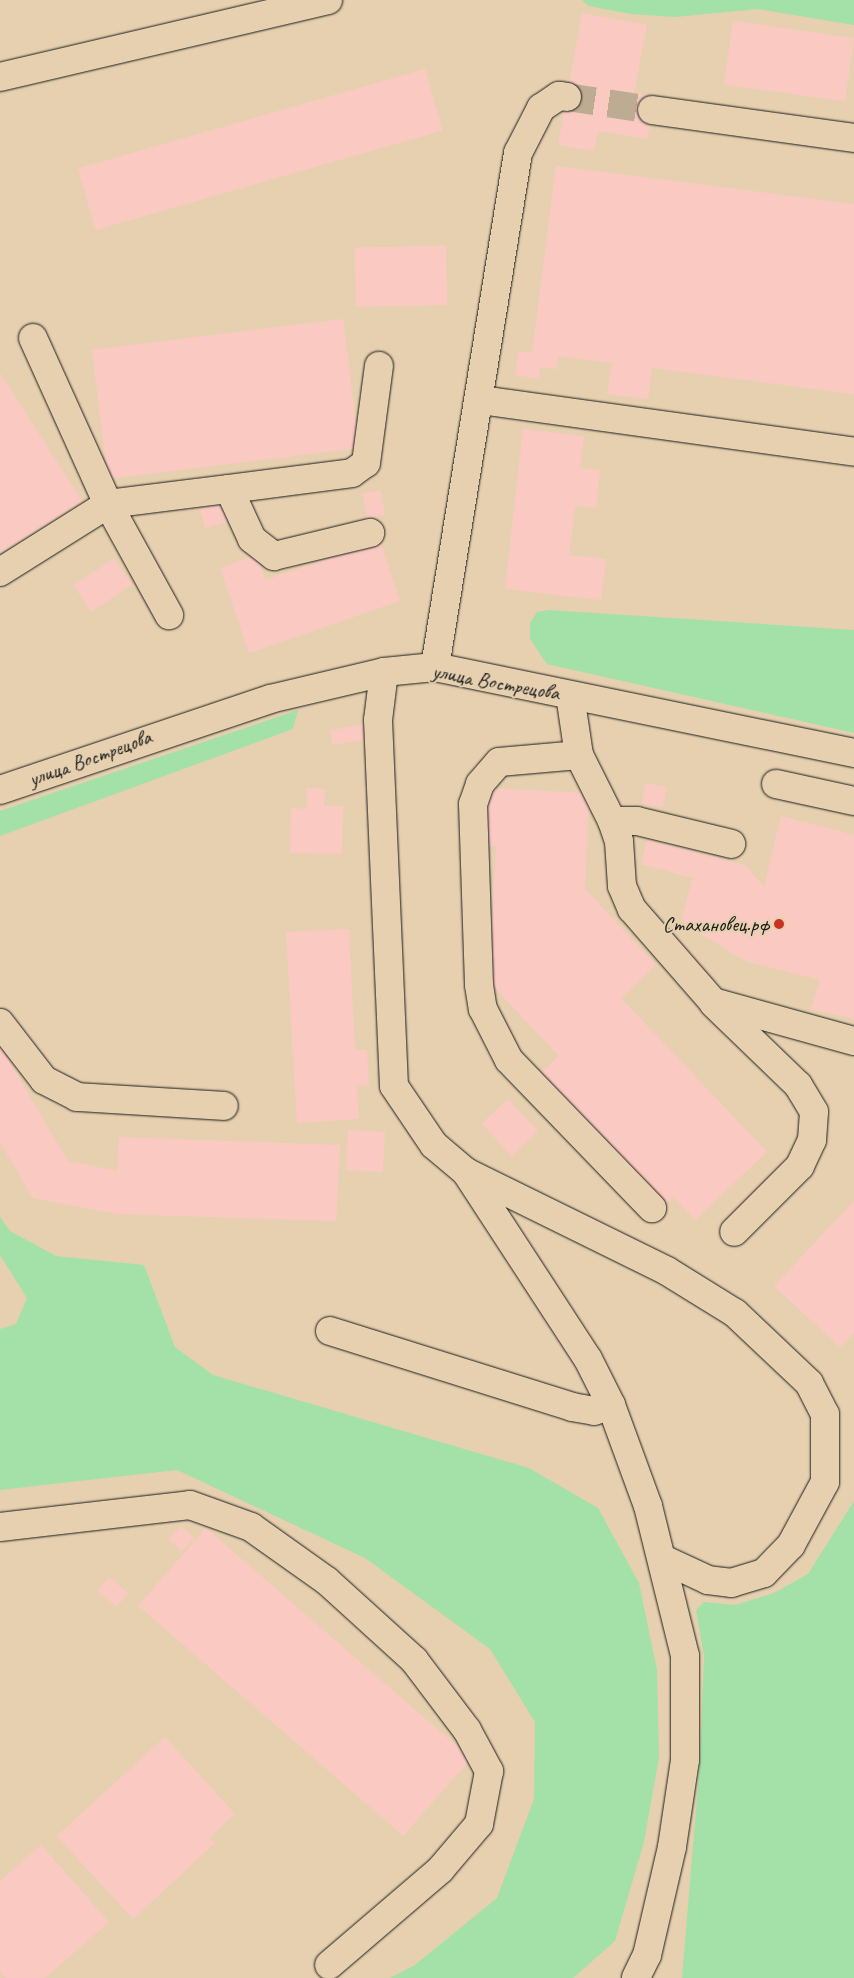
<!DOCTYPE html>
<html>
<head>
<meta charset="utf-8">
<style>
	body { margin:0 }
	#map { position:relative; width:854px; height:1978px; overflow:hidden; background:#e6d0af; font-family:Caveat,sans-serif }
	div>[style] { position:absolute }
	.green>* { inset:0; background:#a3e1a8 }
	.building>* { inset:0; background:#facac2; transform-origin:0 0 }
	.minor-tunnel>* { height:28px; margin-top:-14px; transform-origin:0; background:repeating-linear-gradient(90deg,#beac92 0 28px,transparent 0 42px) }
	.roads { filter:drop-shadow(0 0 1px #1c1c1c) drop-shadow(0 0 1px #1c1c1c) }
	.minor>* { height:28px; margin:-14px; padding:0 14px; transform-origin:14px; border-radius:14px; background:#e6d0af }
	.dots>* { width:14px; height:14px; translate:-50% -50%; box-sizing:border-box; border:2px solid #e6d0af; border-radius:50% }
	span { translate:-50% -50%; white-space:nowrap; text-align:center; line-height:1.15; -webkit-text-stroke:4px #e6d0af; paint-order:stroke }
	.street-label { font-size:21px; color:#1c1c1c }
	.poi-label { font-size:21px; color:#1c1c1c }
	.right { translate:-100% -50%; text-align:right }
</style>
</head>
<body>
<div id="map">
	<div class="green">
		<div style="clip-path:polygon(582px 0,854px 0,854px 25px,758px 9px,675px 17px,631px 14px,589px 6px)"></div>
		<div style="clip-path:polygon(549px 610px,854px 630px,854px 733px,547px 664px,530px 639px,530px 623px,537px 612px)"></div>
		<div style="clip-path:polygon(298px 710px,293px 729px,0 836px,0 811px)"></div>
		<div style="clip-path:polygon(0 1217px,10px 1231px,56px 1256px,144px 1265px,175px 1347px,213px 1375px,529px 1468px,598px 1508px,639px 1583px,657px 1670px,659px 1757px,644px 1842px,615px 1941px,573px 1978px,390px 1978px,415px 1965px,497px 1898px,534px 1799px,535px 1722px,490px 1649px,365px 1558px,177px 1470px,0 1490px,0 1329px,16px 1324px,27px 1298px,0 1255px)"></div>
		<div style="clip-path:polygon(854px 1501px,854px 1978px,682px 1978px,700px 1762px,704px 1656px,696px 1610px,704px 1602px,735px 1605px,774px 1593px,808px 1574px)"></div>
	</div>
	<div class="building">
		<div style="clip-path:polygon(582px 13px,647px 25px,634px 93px,655px 97px,647px 139px,598px 131px,594px 151px,558px 145px)"></div>
		<div style="left:733px;top:21px;width:122px;height:64px;rotate:8deg"></div>
		<div style="left:425px;top:69px;width:64px;height:361px;rotate:74deg"></div>
		<div style="clip-path:polygon(556px 166px,854px 204px,854px 394px,652px 368px,648px 399px,607px 394px,612px 363px,558px 356px,557px 369px,540px 367px,539px 379px,515px 375px,518px 351px,532px 353px)"></div>
		<div style="left:446px;top:246px;width:59px;height:91px;rotate:89deg"></div>
		<div style="left:343px;top:319px;width:130px;height:253px;rotate:83deg"></div>
		<div style="clip-path:polygon(0 373px,82px 501px,0 553px)"></div>
		<div style="clip-path:polygon(523px 429px,584px 436px,580px 468px,600px 470px,596px 508px,575px 506px,569px 555px,606px 559px,601px 600px,505px 589px)"></div>
		<div style="left:380px;top:490px;width:25px;height:18px;rotate:78deg"></div>
		<div style="left:223px;top:503px;width:19px;height:24px;rotate:74deg"></div>
		<div style="clip-path:polygon(380px 541px,400px 601px,249px 653px,220px 568px,256px 555px,265px 580px)"></div>
		<div style="left:114px;top:558px;width:32px;height:49px;rotate:56deg"></div>
		<div style="left:368px;top:723px;width:15px;height:39px;rotate:79deg"></div>
		<div style="left:646px;top:783px;width:21px;height:21px;rotate:11deg"></div>
		<div style="clip-path:polygon(307px 788px,325px 789px,324px 806px,343px 806px,342px 854px,290px 853px,291px 808px,307px 809px)"></div>
		<div style="clip-path:polygon(484px 788px,589px 793px,585px 889px,656px 965px,621px 998px,767px 1152px,695px 1220px,673px 1197px,664px 1206px,540px 1074px,559px 1056px,489px 982px,496px 846px,481px 846px)"></div>
		<div style="clip-path:polygon(781px 816px,854px 835px,854px 1019px,811px 1009px,820px 980px,745px 961px,681px 921px,693px 878px,641px 864px,647px 840px,745px 865px,764px 887px)"></div>
		<div style="clip-path:polygon(349px 929px,355px 1050px,367px 1050px,369px 1085px,357px 1086px,359px 1119px,297px 1123px,286px 932px)"></div>
		<div style="clip-path:polygon(0 1046px,68px 1161px,117px 1171px,119px 1137px,340px 1145px,336px 1221px,116px 1214px,33px 1198px,0 1142px)"></div>
		<div style="left:508px;top:1099px;width:44px;height:36px;rotate:47deg"></div>
		<div style="left:348px;top:1130px;width:37px;height:40px;rotate:3deg"></div>
		<div style="clip-path:polygon(854px 1201px,854px 1333px,840px 1347px,774px 1286px)"></div>
		<div style="left:181px;top:1526px;width:18px;height:18px;rotate:43deg"></div>
		<div style="left:206px;top:1528px;width:351px;height:103px;rotate:41deg"></div>
		<div style="left:109px;top:1577px;width:25px;height:18px;rotate:40deg"></div>
		<div style="clip-path:polygon(165px 1737px,235px 1814px,209px 1838px,215px 1843px,133px 1919px,57px 1836px)"></div>
		<div style="clip-path:polygon(41px 1845px,109px 1922px,45px 1978px,6px 1978px,0 1971px,0 1881px)"></div>
	</div>
	<div class="minor-tunnel">
		<div style="left:567px;top:97px;width:86px;rotate:8.7deg"></div>
	</div>
	<div class="roads">
		<div class="minor">
			<div style="left:0;top:77px;width:337px;rotate:-13.2deg"></div>
			<div style="left:652px;top:110px;width:204px;rotate:7.9deg"></div>
			<div style="left:33px;top:338px;width:182px;rotate:65.7deg"></div>
			<div style="left:108px;top:504px;width:127px;rotate:61.2deg"></div>
			<div style="left:481px;top:400px;width:377px;rotate:7.9deg"></div>
			<div style="left:229px;top:489px;width:124px;rotate:-7.4deg"></div>
			<div style="left:352px;top:473px;width:17px;rotate:-36deg"></div>
			<div style="left:366px;top:463px;width:98px;rotate:-82.4deg"></div>
			<div style="left:0;top:572px;width:128px;rotate:-32.2deg"></div>
			<div style="left:108px;top:504px;width:122px;rotate:-7.1deg"></div>
			<div style="left:229px;top:489px;width:55px;rotate:65.3deg"></div>
			<div style="left:252px;top:539px;width:28px;rotate:38deg"></div>
			<div style="left:274px;top:556px;width:99px;rotate:-13.5deg"></div>
			<div style="left:435px;top:667px;width:521px;rotate:-80.83deg"></div>
			<div style="left:518px;top:153px;width:51px;rotate:-62.9deg"></div>
			<div style="left:541px;top:108px;width:22px;rotate:-34deg"></div>
			<div style="left:559px;top:96px;width:8px;rotate:7deg"></div>
			<div style="left:384px;top:672px;width:48px;rotate:97.1deg"></div>
			<div style="left:378px;top:720px;width:366px;rotate:87.5deg"></div>
			<div style="left:394px;top:1086px;width:71px;rotate:55.9deg"></div>
			<div style="left:434px;top:1145px;width:42px;rotate:40.2deg"></div>
			<div style="left:466px;top:1172px;width:223px;rotate:56.9deg"></div>
			<div style="left:588px;top:1359px;width:51px;rotate:63.4deg"></div>
			<div style="left:611px;top:1405px;width:108px;rotate:69.9deg"></div>
			<div style="left:648px;top:1506px;width:154px;rotate:76.1deg"></div>
			<div style="left:685px;top:1656px;width:104px;rotate:90deg"></div>
			<div style="left:685px;top:1760px;width:88px;rotate:98.5deg"></div>
			<div style="left:672px;top:1847px;width:111px;rotate:103deg"></div>
			<div style="left:647px;top:1955px;width:25px;rotate:116deg"></div>
			<div style="left:570px;top:695px;width:61px;rotate:81.5deg"></div>
			<div style="left:579px;top:755px;width:74px;rotate:63.4deg"></div>
			<div style="left:612px;top:821px;width:21px;rotate:71deg"></div>
			<div style="left:619px;top:841px;width:45px;rotate:86.2deg"></div>
			<div style="left:622px;top:886px;width:25px;rotate:67deg"></div>
			<div style="left:632px;top:909px;width:123px;rotate:48.9deg"></div>
			<div style="left:713px;top:1002px;width:146px;rotate:15.5deg"></div>
			<div style="left:579px;top:755px;width:80px;rotate:175deg"></div>
			<div style="left:499px;top:762px;width:29px;rotate:131deg"></div>
			<div style="left:480px;top:784px;width:21px;rotate:109deg"></div>
			<div style="left:473px;top:804px;width:181px;rotate:88.1deg"></div>
			<div style="left:479px;top:985px;width:24px;rotate:81deg"></div>
			<div style="left:483px;top:1009px;width:57px;rotate:63deg"></div>
			<div style="left:509px;top:1060px;width:206px;rotate:46deg"></div>
			<div style="left:776px;top:784px;width:80px;rotate:12.3deg"></div>
			<div style="left:0;top:790px;width:285px;rotate:-18.6deg"></div>
			<div style="left:270px;top:699px;width:117px;rotate:-13.3deg"></div>
			<div style="left:384px;top:672px;width:51px;rotate:-5.6deg"></div>
			<div style="left:435px;top:667px;width:428px;rotate:11.6deg"></div>
			<div style="left:612px;top:821px;width:25px"></div>
			<div style="left:637px;top:821px;width:97px;rotate:13.7deg"></div>
			<div style="left:714px;top:1004px;width:117px;rotate:44deg"></div>
			<div style="left:798px;top:1085px;width:31px;rotate:59deg"></div>
			<div style="left:814px;top:1112px;width:28px;rotate:94deg"></div>
			<div style="left:812px;top:1140px;width:29px;rotate:115deg"></div>
			<div style="left:800px;top:1166px;width:93px;rotate:135deg"></div>
			<div style="left:0;top:1023px;width:72px;rotate:52.3deg"></div>
			<div style="left:44px;top:1080px;width:37px;rotate:27deg"></div>
			<div style="left:77px;top:1097px;width:147px;rotate:3.5deg"></div>
			<div style="left:466px;top:1172px;width:224px;rotate:26.2deg"></div>
			<div style="left:667px;top:1271px;width:80px;rotate:31.7deg"></div>
			<div style="left:735px;top:1313px;width:102px;rotate:43.4deg"></div>
			<div style="left:809px;top:1383px;width:35px;rotate:63deg"></div>
			<div style="left:825px;top:1414px;width:68px;rotate:90deg"></div>
			<div style="left:825px;top:1482px;width:72px;rotate:118.4deg"></div>
			<div style="left:791px;top:1545px;width:39px;rotate:134deg"></div>
			<div style="left:764px;top:1573px;width:34px;rotate:163deg"></div>
			<div style="left:732px;top:1583px;width:24px;rotate:-173deg"></div>
			<div style="left:708px;top:1580px;width:50px;rotate:-155deg"></div>
			<div style="left:330px;top:1331px;width:254px;rotate:17.4deg"></div>
			<div style="left:572px;top:1407px;width:22px;rotate:10deg"></div>
			<div style="left:594px;top:1411px;width:18px;rotate:-19deg"></div>
			<div style="left:0;top:1527px;width:191px;rotate:-6.6deg"></div>
			<div style="left:190px;top:1505px;width:65px;rotate:19.8deg"></div>
			<div style="left:251px;top:1527px;width:93px;rotate:35.4deg"></div>
			<div style="left:327px;top:1581px;width:118px;rotate:42.2deg"></div>
			<div style="left:414px;top:1660px;width:88px;rotate:52.9deg"></div>
			<div style="left:467px;top:1730px;width:47px;rotate:61.8deg"></div>
			<div style="left:489px;top:1771px;width:54px;rotate:100.7deg"></div>
			<div style="left:479px;top:1824px;width:60px;rotate:130.3deg"></div>
			<div style="left:440px;top:1870px;width:146px;rotate:139.4deg"></div>
		</div>
	</div>
	<div class="dots">
		<div style="left:779px;top:924px;background:#c8321e"></div>
	</div>
	<div class="street-label">
		<span style="left:496px;top:682px;rotate:10deg">улица Вострецова</span>
		<span style="left:90px;top:758px;rotate:-20deg">улица Вострецова</span>
	</div>
	<div class="poi-label">
		<span class="right" style="left:769px;top:924px">Стахановец.рф</span>
	</div>
</div>
</body>
</html>
